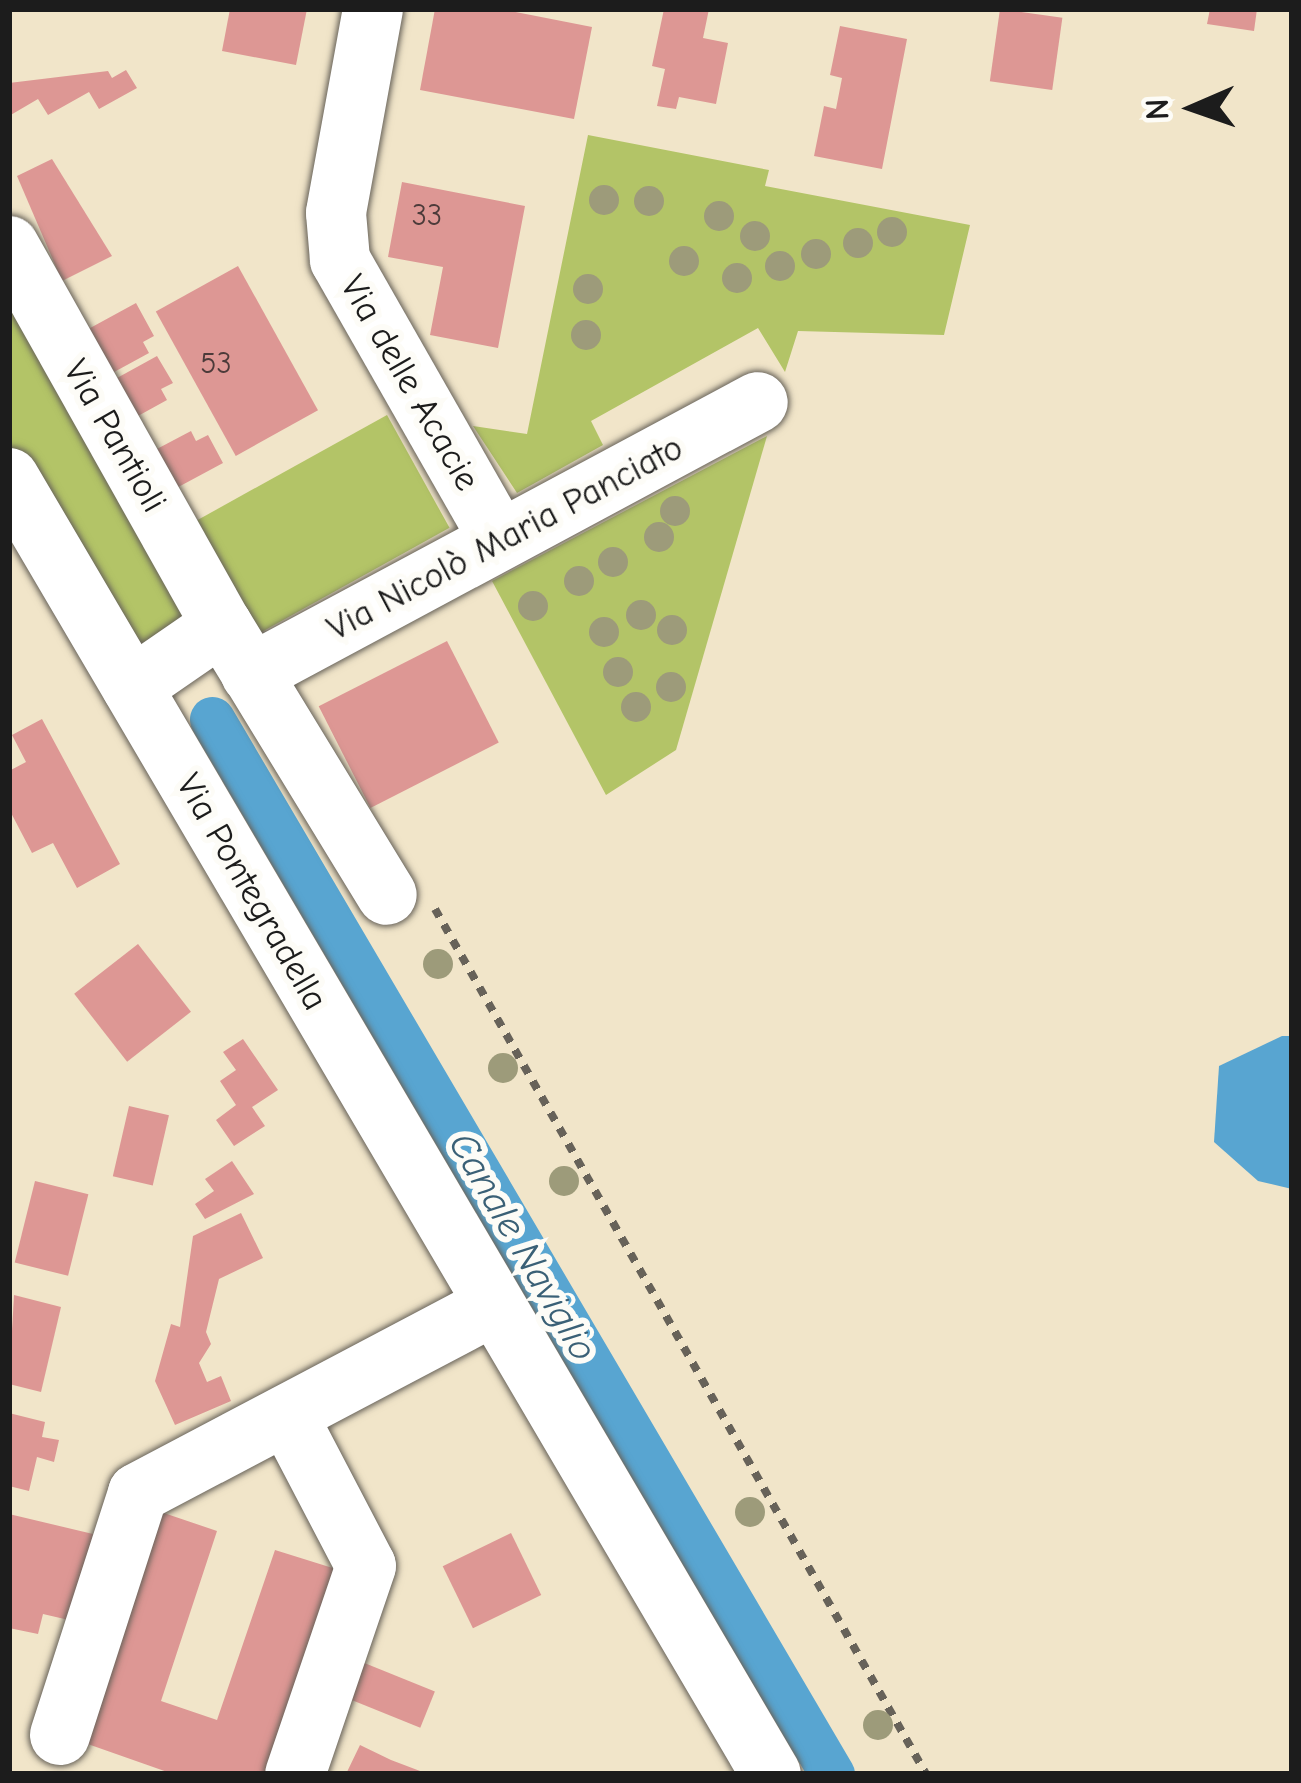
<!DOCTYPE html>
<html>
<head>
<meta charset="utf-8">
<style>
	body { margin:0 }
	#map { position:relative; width:1301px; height:1783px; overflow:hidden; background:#f1e5c9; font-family:"Comic Neue",sans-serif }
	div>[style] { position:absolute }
	.green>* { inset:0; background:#b3c467; transform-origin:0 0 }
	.water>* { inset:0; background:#58a5d1 }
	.canal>* { height:45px; margin:-22.5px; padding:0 22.5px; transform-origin:22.5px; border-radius:22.5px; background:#58a5d1 }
	.building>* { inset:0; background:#dd9794; transform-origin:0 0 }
	.path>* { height:8px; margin-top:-4px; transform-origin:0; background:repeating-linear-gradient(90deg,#676259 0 9px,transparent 0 18px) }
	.roads { filter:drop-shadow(0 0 3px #676259) drop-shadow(0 0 3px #676259) }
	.minor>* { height:60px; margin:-30px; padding:0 30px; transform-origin:30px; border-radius:30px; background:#fff }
	.trees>* { width:30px; height:30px; margin:-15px; border-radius:50%; background:#9d9b7a }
	span { translate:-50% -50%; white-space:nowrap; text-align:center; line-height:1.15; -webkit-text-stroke:12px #fdfcf7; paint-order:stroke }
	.number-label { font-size:30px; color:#4c3b3a }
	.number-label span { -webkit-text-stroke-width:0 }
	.street-label { font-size:36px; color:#1c1c1c }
	.water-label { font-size:39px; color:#3a6076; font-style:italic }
	.frame { position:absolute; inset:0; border:12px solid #1c1c1c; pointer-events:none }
	.north { position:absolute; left:1133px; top:48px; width:120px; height:120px; -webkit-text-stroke:9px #fdfcf7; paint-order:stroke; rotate:268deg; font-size:33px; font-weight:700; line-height:48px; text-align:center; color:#1c1c1c }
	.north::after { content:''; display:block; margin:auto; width:42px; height:54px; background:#1c1c1c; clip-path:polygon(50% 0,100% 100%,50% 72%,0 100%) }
</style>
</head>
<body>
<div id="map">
	<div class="green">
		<div style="clip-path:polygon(588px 135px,769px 170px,765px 186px,970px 225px,944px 335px,798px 331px,785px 372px,758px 328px,591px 421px,603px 445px,517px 493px,473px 426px,527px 434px)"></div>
		<div style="clip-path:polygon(9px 303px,192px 624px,137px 652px,9px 444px)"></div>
		<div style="left:387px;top:415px;width:129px;height:232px;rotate:61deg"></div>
		<div style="clip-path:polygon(767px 436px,676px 750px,606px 795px,492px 581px)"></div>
	</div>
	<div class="water">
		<div style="clip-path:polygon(1282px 1036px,1292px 1036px,1292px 1189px,1258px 1181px,1214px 1142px,1219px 1066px)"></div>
	</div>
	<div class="canal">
		<div style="left:212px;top:719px;width:1224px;rotate:59.56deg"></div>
	</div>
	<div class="building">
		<div style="clip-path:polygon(230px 9px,307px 9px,296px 65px,222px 51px)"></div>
		<div style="clip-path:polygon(435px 9px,500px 9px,592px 27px,574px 119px,420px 90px)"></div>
		<div style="clip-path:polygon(664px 9px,709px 9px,703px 38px,728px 43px,716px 104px,679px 97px,676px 109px,657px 106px,665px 69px,652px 66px)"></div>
		<div style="left:1000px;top:9px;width:63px;height:73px;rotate:8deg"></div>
		<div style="clip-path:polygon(1210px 9px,1257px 9px,1254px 31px,1207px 24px)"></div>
		<div style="clip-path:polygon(840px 26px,907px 39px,882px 169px,814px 156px,824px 106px,836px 109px,842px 78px,830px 75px)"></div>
		<div style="clip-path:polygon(126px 70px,137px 88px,99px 109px,89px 92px,48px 115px,38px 99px,9px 116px,9px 83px,108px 71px,112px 78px)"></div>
		<div style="clip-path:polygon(52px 159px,112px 256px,62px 281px,17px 176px)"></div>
		<div style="clip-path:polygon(402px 182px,525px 206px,498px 348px,430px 335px,443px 267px,388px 257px)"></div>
		<div style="left:238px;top:266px;width:165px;height:94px;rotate:61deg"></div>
		<div style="clip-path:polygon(136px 303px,154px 336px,143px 342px,149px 353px,94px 383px,70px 339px)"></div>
		<div style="clip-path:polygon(157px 356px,173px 383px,161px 389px,167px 400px,118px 427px,97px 389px)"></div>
		<div style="clip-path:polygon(191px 431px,196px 441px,208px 435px,223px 463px,156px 499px,136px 460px)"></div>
		<div style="left:447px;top:641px;width:114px;height:144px;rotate:63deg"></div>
		<div style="clip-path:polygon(42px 719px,120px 864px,77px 888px,53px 843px,32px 853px,9px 809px,9px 771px,26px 762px,12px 735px)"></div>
		<div style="left:138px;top:944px;width:86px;height:81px;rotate:52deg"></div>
		<div style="clip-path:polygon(243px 1039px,278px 1090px,252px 1107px,265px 1126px,234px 1146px,216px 1120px,236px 1105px,220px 1081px,236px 1070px,223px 1052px)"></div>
		<div style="left:129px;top:1106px;width:41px;height:72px;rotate:13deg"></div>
		<div style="clip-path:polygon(232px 1161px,254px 1194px,205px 1219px,195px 1204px,214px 1191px,205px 1179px)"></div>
		<div style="left:35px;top:1181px;width:55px;height:84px;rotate:14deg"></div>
		<div style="clip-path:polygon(241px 1213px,263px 1258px,219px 1279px,206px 1332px,211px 1344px,199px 1363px,207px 1382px,221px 1376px,231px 1401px,175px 1425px,155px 1381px,171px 1324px,180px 1327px,193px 1236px)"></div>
		<div style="clip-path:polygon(14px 1295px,61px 1307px,41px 1392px,9px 1384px)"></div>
		<div style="clip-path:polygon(9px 1413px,45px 1422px,42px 1437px,59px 1440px,54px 1462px,37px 1457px,29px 1491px,9px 1486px)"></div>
		<div style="clip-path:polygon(158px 1511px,217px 1531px,161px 1701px,217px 1720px,275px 1550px,339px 1570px,268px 1774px,173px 1774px,82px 1742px)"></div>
		<div style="clip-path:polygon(9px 1514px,93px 1534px,73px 1621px,43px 1614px,38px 1634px,9px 1628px)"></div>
		<div style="left:511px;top:1533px;width:69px;height:76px;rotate:64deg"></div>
		<div style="left:357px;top:1660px;width:84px;height:39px;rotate:22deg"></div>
		<div style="clip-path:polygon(360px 1745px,391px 1760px,428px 1774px,346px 1774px)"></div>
	</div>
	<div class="path">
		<div style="left:435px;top:909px;width:995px;rotate:60.42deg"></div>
	</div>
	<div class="roads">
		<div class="minor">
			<div style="left:373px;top:9px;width:207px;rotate:100.3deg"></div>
			<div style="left:336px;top:213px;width:47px;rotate:85.1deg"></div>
			<div style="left:340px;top:260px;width:322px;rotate:60.3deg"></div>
			<div style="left:9px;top:246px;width:435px;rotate:60.7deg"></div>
			<div style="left:222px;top:625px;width:316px;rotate:58.6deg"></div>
			<div style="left:9px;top:478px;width:1503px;rotate:59.55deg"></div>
			<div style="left:251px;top:674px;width:575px;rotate:-28.21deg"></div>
			<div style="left:132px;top:687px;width:109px;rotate:-34.6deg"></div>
			<div style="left:287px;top:1415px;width:170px;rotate:62.4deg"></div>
			<div style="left:366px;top:1566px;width:220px;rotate:108.8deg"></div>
			<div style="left:60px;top:1735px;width:254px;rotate:-72.1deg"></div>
			<div style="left:138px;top:1493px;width:403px;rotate:-27.8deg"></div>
		</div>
	</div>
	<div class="trees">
		<div style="left:604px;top:200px"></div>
		<div style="left:649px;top:201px"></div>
		<div style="left:719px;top:216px"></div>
		<div style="left:892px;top:232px"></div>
		<div style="left:755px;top:236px"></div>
		<div style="left:858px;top:243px"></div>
		<div style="left:816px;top:254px"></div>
		<div style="left:684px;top:261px"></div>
		<div style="left:780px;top:266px"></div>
		<div style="left:737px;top:278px"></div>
		<div style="left:588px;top:289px"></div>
		<div style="left:586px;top:335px"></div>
		<div style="left:675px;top:511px"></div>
		<div style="left:659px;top:537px"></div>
		<div style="left:613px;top:562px"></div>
		<div style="left:579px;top:581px"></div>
		<div style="left:533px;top:606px"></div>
		<div style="left:641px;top:615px"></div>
		<div style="left:672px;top:630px"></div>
		<div style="left:604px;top:632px"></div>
		<div style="left:618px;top:672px"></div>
		<div style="left:671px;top:687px"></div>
		<div style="left:636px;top:707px"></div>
		<div style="left:438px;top:964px"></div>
		<div style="left:503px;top:1068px"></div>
		<div style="left:564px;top:1181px"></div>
		<div style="left:750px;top:1512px"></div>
		<div style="left:878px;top:1725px"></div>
	</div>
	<div class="number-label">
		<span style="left:427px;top:216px">33</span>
		<span style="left:216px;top:364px">53</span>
	</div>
	<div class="street-label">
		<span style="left:410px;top:383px;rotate:60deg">Via delle Acacie</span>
		<span style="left:115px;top:436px;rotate:60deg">Via Pantioli</span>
		<span style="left:505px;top:538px;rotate:-28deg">Via Nicolò Maria Panciato</span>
		<span style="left:252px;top:892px;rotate:60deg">Via Pontegradella</span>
	</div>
	<div class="water-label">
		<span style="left:522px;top:1247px;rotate:60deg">Canale Naviglio</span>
	</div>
	<div class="frame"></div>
	<div class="north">N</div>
</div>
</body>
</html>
